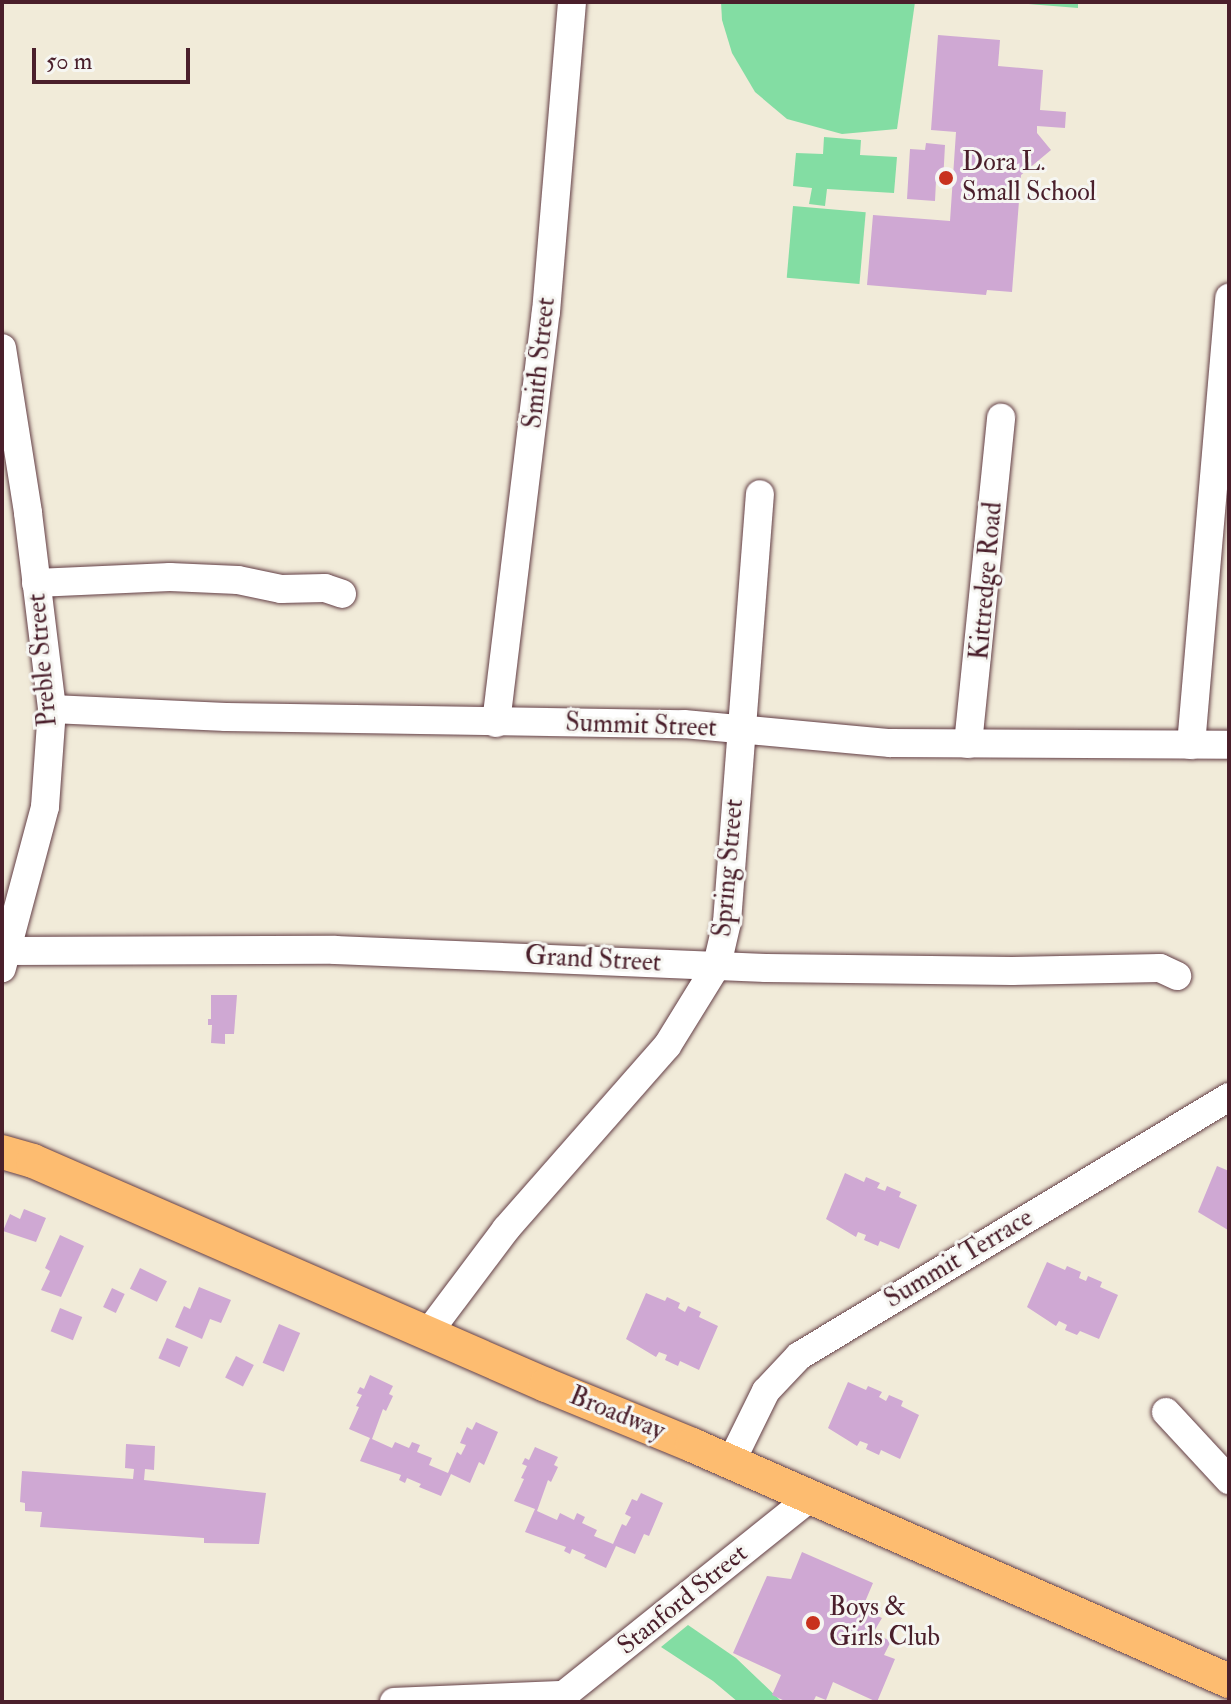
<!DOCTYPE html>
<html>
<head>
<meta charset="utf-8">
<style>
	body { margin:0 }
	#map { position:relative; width:1231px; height:1704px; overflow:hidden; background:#f1ebd9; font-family:"IM FELL Double Pica",serif }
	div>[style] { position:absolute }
	.green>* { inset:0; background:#83dda3; transform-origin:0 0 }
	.building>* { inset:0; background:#cfa8d3; transform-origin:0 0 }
	.roads { filter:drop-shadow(0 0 2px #633e45) drop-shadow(0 0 2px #633e45) }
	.minor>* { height:28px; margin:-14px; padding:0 14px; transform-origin:14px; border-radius:14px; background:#fff }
	.major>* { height:34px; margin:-17px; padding:0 17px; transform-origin:17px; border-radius:17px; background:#fdbc70 }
	.dots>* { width:22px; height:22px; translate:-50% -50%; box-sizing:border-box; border:4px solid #f6f6f2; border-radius:50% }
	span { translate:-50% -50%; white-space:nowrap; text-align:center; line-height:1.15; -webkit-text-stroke:6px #f6f6f2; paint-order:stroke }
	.poi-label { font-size:26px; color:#4a1f2b }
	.left { translate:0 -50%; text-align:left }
	.street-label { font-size:26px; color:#4a1f2b }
	.frame { position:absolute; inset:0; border:4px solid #4a1f2b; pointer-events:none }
	.scale { position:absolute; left:32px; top:48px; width:158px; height:36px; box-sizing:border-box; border:4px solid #4a1f2b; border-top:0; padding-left:10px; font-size:24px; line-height:28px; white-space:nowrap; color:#4a1f2b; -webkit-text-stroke:6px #f6f6f2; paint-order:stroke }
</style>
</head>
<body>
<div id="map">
	<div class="green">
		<div style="clip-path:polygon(721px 2px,915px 2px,897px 129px,842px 134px,787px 119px,755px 92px,732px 53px,722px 20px)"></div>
		<div style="clip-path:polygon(1004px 2px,1078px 2px,1078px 8px)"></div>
		<div style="clip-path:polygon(824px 137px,861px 140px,860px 155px,897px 157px,894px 193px,827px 189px,825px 206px,809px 204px,812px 188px,793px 186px,796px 153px,823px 154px)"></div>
		<div style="left:793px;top:206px;width:73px;height:72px;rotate:5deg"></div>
		<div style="clip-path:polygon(688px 1625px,736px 1658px,782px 1702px,738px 1702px,713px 1681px,661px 1647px)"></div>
	</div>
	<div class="building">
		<div style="clip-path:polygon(938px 35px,1000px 40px,998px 66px,1043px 70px,1040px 110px,1066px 112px,1065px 128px,1037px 126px,1037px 133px,1051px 150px,1021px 175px,1012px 292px,987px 290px,986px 295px,867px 285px,873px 215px,950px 221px,956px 132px,931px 130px)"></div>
		<div style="clip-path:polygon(926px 143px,945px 145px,943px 182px,936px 181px,935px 201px,907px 199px,910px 149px,925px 150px)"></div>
		<div style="clip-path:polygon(211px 995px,237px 995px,234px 1034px,225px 1034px,225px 1044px,211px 1043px,212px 1025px,208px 1025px,208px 1019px,211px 1019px)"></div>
		<div style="clip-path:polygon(1217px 1166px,1229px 1171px,1228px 1230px,1198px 1212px)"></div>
		<div style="clip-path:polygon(845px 1173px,864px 1182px,866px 1177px,880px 1183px,877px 1188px,885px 1191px,887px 1186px,901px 1192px,899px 1197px,917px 1205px,899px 1249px,880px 1241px,878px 1246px,864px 1240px,866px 1235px,858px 1232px,856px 1237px,826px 1219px)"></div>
		<div style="clip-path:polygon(24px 1209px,46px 1218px,36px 1242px,3px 1231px,10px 1214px,20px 1219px)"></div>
		<div style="clip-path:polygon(60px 1235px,84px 1246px,61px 1297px,41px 1290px,50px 1271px,45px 1268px)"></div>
		<div style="clip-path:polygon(1047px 1262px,1065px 1270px,1067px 1266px,1081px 1272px,1079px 1278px,1086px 1281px,1088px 1276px,1102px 1282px,1100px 1287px,1118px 1295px,1099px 1339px,1080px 1331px,1077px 1335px,1065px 1330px,1067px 1325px,1059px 1321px,1056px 1326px,1027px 1307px)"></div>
		<div style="left:140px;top:1268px;width:30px;height:23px;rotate:26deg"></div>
		<div style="clip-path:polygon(199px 1287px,231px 1300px,221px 1323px,210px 1319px,202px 1339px,175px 1327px,184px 1306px,190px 1309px)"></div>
		<div style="left:112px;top:1288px;width:14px;height:21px;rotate:25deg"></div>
		<div style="clip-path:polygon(646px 1293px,665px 1301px,667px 1297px,680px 1303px,678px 1308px,685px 1312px,688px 1306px,701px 1312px,699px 1317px,718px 1326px,699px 1370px,680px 1361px,678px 1366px,665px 1360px,667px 1355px,659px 1352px,656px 1357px,626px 1339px)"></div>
		<div style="left:60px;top:1308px;width:24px;height:25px;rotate:22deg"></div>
		<div style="left:279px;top:1324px;width:23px;height:42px;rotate:23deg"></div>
		<div style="left:167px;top:1338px;width:23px;height:22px;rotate:23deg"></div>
		<div style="left:236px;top:1356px;width:20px;height:24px;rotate:27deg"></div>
		<div style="clip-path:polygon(370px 1375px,393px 1386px,389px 1394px,393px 1396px,386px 1411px,383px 1409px,372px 1439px,392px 1448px,395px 1442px,409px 1448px,412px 1442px,420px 1445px,417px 1452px,432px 1458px,429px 1465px,448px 1473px,457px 1452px,461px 1455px,466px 1445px,460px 1443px,467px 1427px,472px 1430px,476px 1422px,498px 1432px,484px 1465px,479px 1462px,470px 1483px,451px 1474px,441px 1496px,419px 1487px,421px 1484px,407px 1478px,405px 1483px,399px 1480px,401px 1475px,360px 1461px,370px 1438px,349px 1429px,359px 1407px,356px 1406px,362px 1395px,357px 1393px,360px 1387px,364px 1389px)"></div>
		<div style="clip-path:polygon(848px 1382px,866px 1390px,868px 1386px,882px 1392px,879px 1397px,886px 1401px,889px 1395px,903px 1401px,901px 1406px,919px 1415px,900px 1459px,881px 1450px,879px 1455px,866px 1449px,868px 1444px,860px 1441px,857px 1446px,828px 1428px)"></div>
		<div style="clip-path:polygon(126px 1444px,155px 1446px,154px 1470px,145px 1469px,144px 1480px,266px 1493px,259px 1544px,204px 1543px,204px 1538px,40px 1527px,42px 1512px,25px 1511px,25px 1503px,20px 1502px,22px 1471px,133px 1479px,134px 1469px,125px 1468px)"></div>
		<div style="clip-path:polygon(535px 1447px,558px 1457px,554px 1465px,558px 1467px,551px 1482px,548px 1480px,537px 1511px,557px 1520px,560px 1513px,574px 1520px,577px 1513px,585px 1517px,582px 1523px,597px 1530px,594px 1536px,613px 1544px,622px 1524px,626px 1526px,631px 1517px,625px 1514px,632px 1499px,637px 1501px,641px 1493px,663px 1503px,649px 1536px,644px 1534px,635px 1554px,616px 1546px,606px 1568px,584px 1558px,586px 1555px,572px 1549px,570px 1554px,564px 1551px,566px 1547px,525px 1532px,535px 1509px,514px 1501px,524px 1479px,521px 1478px,527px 1466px,522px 1464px,525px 1458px,529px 1460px)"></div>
		<div style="clip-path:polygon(802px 1552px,873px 1583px,862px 1609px,882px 1618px,873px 1633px,891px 1641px,884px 1655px,895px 1659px,877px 1702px,833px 1682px,826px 1700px,816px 1696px,813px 1702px,787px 1702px,772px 1695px,781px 1675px,733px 1653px,767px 1576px,791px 1579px)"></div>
	</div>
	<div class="roads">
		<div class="minor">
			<div style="left:2px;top:348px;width:167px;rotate:81deg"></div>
			<div style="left:28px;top:513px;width:197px;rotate:83deg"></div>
			<div style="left:52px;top:709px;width:98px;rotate:94.1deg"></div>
			<div style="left:45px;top:807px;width:167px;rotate:105deg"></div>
			<div style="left:36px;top:583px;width:134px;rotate:-2.6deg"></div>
			<div style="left:170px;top:577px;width:68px;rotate:2.5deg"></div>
			<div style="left:238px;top:580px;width:44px;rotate:11.8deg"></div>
			<div style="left:281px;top:589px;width:44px;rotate:-1.3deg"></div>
			<div style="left:325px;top:588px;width:18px;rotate:19deg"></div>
			<div style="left:52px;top:709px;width:174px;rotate:2.6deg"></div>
			<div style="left:226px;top:717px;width:458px;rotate:0.9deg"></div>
			<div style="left:684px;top:724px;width:207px;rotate:5.3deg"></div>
			<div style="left:890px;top:743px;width:339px;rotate:0.3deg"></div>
			<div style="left:496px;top:723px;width:414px;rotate:-83.1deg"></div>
			<div style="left:546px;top:312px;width:311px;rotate:-85.2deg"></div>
			<div style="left:968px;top:744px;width:328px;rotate:-84.2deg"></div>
			<div style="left:1191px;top:745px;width:449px;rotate:-85.1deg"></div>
			<div style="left:7px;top:951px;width:328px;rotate:-0.2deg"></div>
			<div style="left:335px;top:950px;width:431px;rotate:2.4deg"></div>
			<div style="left:766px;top:968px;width:246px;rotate:0.7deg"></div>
			<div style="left:1012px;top:971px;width:148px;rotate:-1.2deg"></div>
			<div style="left:1160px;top:968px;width:19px;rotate:25deg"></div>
			<div style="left:428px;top:1333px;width:130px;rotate:-53.1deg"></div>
			<div style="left:506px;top:1229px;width:244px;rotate:-48.7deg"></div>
			<div style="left:667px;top:1046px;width:95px;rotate:-58.3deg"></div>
			<div style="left:717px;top:965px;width:44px;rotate:-76.9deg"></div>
			<div style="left:727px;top:922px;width:429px;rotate:-85.6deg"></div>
			<div style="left:1166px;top:1412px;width:93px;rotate:47.2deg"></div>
			<div style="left:731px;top:1462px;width:79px;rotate:-63.8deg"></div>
			<div style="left:766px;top:1391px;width:48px;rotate:-46.7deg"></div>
			<div style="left:799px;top:1356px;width:502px;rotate:-31.06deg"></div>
			<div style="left:394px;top:1702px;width:170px;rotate:-2.4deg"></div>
			<div style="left:555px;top:1702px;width:327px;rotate:-38.7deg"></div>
		</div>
		<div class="major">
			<div style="left:2px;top:1152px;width:32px;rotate:16deg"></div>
			<div style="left:33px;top:1161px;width:560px;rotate:23.59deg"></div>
			<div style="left:546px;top:1385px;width:158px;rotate:22.3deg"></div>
			<div style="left:692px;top:1445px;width:587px;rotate:23.72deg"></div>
		</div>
	</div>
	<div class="dots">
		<div style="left:946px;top:178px;background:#c8321e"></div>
		<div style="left:813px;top:1623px;background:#c8321e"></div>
	</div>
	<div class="poi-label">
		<span class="left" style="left:962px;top:178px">Dora L.<br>Small School</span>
		<span class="left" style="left:829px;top:1623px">Boys &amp;<br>Girls Club</span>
	</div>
	<div class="street-label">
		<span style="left:540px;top:363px;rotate:-84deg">Smith Street</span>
		<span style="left:987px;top:581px;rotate:-85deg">Kittredge Road</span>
		<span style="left:43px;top:660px;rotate:-95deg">Preble Street</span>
		<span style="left:641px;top:726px;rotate:2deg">Summit Street</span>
		<span style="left:729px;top:868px;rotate:-85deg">Spring Street</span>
		<span style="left:593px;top:960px;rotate:3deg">Grand Street</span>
		<span style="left:959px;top:1259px;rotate:-31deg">Summit Terrace</span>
		<span style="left:617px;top:1414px;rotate:22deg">Broadway</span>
		<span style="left:683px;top:1600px;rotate:-39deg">Stanford Street</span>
	</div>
	<div class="frame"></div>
	<div class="scale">50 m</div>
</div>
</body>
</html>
